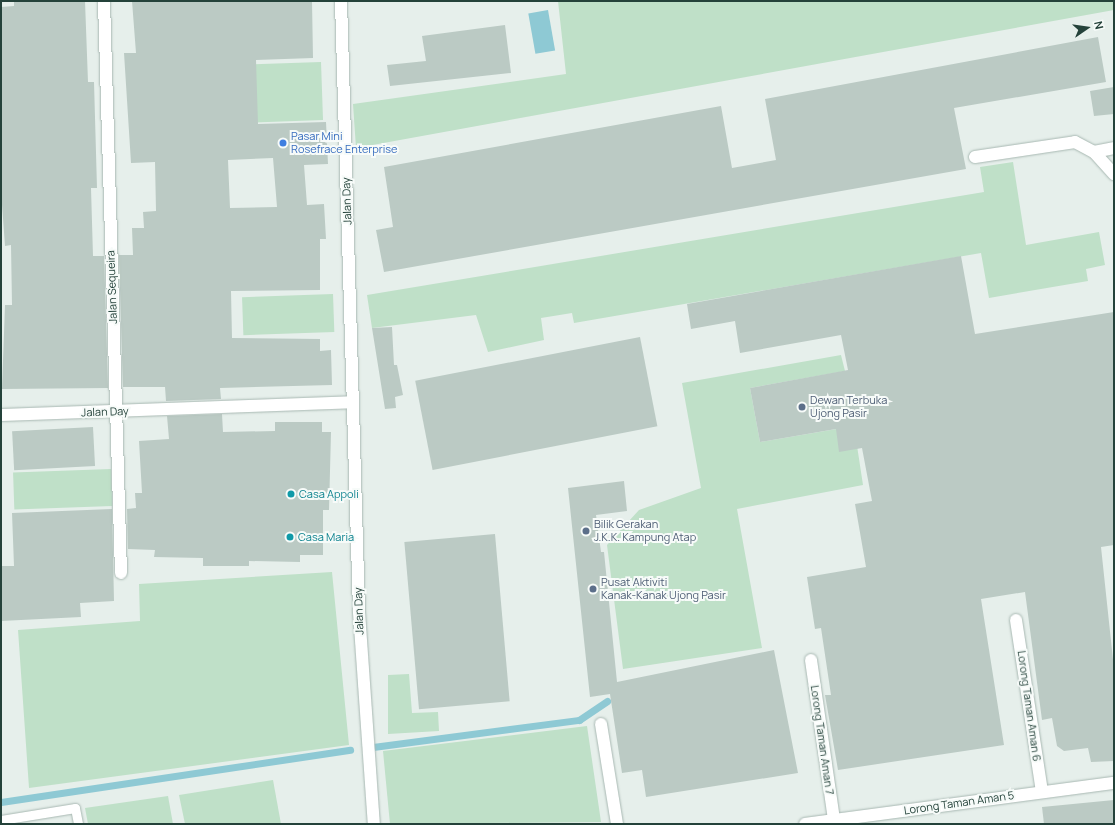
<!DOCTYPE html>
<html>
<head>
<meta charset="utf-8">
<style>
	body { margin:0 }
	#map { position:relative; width:1115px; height:825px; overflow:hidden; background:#e6efeb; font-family:Manrope,sans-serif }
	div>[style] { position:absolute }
	.green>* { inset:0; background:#bfe0c8; transform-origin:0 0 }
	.water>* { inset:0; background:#8ec9d4; transform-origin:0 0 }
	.stream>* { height:7px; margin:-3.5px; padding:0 3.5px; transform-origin:3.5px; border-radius:3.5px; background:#8ec9d4 }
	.building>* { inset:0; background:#bbcac4; transform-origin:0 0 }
	.roads { filter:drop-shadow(0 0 1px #a8b8b2) drop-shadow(0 0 1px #a8b8b2) }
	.service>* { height:9px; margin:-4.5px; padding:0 4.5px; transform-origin:4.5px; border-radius:4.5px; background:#fff }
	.minor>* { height:12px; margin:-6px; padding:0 6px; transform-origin:6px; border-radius:6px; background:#fff }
	.dots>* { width:11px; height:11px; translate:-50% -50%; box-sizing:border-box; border:2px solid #f7fbf9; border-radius:50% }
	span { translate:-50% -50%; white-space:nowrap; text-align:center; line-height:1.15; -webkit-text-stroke:4px #f7fbf9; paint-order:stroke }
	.shop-label { font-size:11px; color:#366cbe }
	.left { translate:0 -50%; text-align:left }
	.street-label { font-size:11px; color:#24423a }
	.service-label { font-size:11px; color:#4e5e75 }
	.culture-label { font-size:11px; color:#0d838f }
	.frame { position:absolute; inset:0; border:2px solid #24423a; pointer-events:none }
	.north { position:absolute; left:1067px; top:8px; width:40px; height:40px; -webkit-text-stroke:3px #f7fbf9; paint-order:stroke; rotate:77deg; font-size:11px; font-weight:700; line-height:16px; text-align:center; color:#24423a }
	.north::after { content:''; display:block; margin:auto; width:14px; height:18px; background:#24423a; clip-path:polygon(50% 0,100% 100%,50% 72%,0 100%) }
</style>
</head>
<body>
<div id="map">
	<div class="green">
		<div style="clip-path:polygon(558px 1px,1114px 1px,1114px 10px,356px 148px,353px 104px,566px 74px)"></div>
		<div style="left:321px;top:62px;width:58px;height:88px;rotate:88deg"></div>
		<div style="clip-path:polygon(1013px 162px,1026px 245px,1099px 232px,1105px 265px,1086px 269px,1088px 281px,989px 298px,981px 253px,574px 323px,572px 313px,541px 318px,544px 340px,488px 352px,476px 315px,372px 328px,367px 295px,984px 192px,980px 167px)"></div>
		<div style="left:333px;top:294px;width:38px;height:91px;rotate:88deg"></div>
		<div style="clip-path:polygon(841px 355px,845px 371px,750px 388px,760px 442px,854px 426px,863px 485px,737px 509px,762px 648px,623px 669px,607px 545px,639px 510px,701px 488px,682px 383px)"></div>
		<div style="left:111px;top:469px;width:37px;height:98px;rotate:88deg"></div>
		<div style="clip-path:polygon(332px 572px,349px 745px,29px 788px,18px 630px,140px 621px,139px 584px)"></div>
		<div style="clip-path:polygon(409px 674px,412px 713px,438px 712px,439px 731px,388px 734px,388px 675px)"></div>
		<div style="clip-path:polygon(587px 726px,601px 822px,390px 824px,383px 751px)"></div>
		<div style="clip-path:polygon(273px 780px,281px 824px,185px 824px,179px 795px)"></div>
		<div style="clip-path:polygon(168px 796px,173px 824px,88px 824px,85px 808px)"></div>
	</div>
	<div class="water">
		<div style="left:548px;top:10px;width:41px;height:20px;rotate:80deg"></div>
	</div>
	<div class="stream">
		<div style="left:373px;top:747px;width:208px;rotate:-7.5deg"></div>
		<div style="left:579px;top:720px;width:34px;rotate:-34deg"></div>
		<div style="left:1px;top:802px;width:353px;rotate:-8.5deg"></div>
	</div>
	<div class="building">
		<div style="clip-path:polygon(14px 1px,85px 1px,88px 82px,94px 82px,97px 188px,91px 188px,93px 256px,104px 256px,108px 388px,2px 389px,5px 305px,12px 305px,11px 245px,5px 246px,1px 191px,1px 7px,14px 6px)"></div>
		<div style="clip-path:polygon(evenodd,132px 1px,312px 1px,313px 58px,256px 60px,258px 124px,326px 122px,328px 164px,304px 165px,307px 205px,324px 204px,326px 239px,320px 239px,320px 290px,231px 291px,232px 338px,320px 339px,320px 351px,331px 350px,332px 385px,220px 388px,221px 399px,166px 401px,165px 387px,123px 387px,119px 255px,133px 255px,132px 228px,144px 228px,143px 212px,156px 211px,155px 162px,131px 163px,124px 53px,136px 53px,132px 1px,273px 158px,277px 207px,230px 208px,228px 160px,273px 158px)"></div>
		<div style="clip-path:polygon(505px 25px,511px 73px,390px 86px,387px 65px,426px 61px,422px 36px)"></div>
		<div style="clip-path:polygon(1098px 37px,1106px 82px,954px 108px,966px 169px,384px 272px,376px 230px,393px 227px,384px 167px,721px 106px,732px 168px,776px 160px,765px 99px)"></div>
		<div style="clip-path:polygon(1114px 87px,1114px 114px,1094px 116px,1090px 91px)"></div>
		<div style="clip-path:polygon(961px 256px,975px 334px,1114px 312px,1114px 545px,1101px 547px,1114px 669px,1114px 761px,1091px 762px,1088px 748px,1064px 751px,1057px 746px,1052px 718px,1042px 720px,1025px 592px,981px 599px,1004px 745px,838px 770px,825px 695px,831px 695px,821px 628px,815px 629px,807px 577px,866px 567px,855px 504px,872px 501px,862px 448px,839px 452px,836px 429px,760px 442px,750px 388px,848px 370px,841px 335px,740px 353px,735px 321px,691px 329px,687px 304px)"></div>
		<div style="clip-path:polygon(392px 327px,394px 365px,397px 365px,403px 395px,395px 397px,396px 408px,385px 409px,372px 328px)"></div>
		<div style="left:640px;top:337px;width:91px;height:229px;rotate:79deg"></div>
		<div style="clip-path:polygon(222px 414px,223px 432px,275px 431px,275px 422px,322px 422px,322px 432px,331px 432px,329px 510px,323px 510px,323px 555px,300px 555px,300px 562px,249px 561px,249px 566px,203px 566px,203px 558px,154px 557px,155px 550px,128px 549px,127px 509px,136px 508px,135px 493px,142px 493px,139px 441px,169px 439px,167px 416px)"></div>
		<div style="left:93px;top:427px;width:39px;height:81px;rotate:87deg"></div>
		<div style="clip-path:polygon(624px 481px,627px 511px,596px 515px,601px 552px,604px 552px,617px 682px,774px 650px,798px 773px,646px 797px,642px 770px,622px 773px,610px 694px,590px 697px,568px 488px)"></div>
		<div style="clip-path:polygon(112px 509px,114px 601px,80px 603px,81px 617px,1px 621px,1px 566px,14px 566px,12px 513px)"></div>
		<div style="left:495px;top:534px;width:168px;height:91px;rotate:85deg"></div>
		<div style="clip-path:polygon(1114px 800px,1114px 824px,1044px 824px,1042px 807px)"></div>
	</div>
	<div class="roads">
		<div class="service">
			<div style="left:1px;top:820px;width:75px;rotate:-9.2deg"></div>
			<div style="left:75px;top:808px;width:16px;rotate:79deg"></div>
		</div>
		<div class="minor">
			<div style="left:104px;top:1px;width:572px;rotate:88.3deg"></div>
			<div style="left:341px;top:1px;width:611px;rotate:88.31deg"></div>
			<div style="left:359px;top:612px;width:213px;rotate:86deg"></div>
			<div style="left:1094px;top:152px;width:20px;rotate:-11deg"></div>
			<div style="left:975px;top:157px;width:101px;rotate:-8.5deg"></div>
			<div style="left:1075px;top:142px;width:21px;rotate:28deg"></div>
			<div style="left:1094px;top:152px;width:30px;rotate:48deg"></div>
			<div style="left:1px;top:415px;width:352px;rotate:-2.1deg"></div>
			<div style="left:1016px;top:620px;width:173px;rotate:81.4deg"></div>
			<div style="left:811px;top:660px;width:162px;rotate:81.8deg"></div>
			<div style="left:601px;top:724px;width:101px;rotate:80.9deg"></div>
			<div style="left:805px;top:824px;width:312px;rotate:-7.6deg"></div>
		</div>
	</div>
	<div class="dots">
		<div style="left:283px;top:143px;background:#3f7fe0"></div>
		<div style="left:802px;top:407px;background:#5c6f8a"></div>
		<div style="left:291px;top:494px;background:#0f9aa8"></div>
		<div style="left:586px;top:531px;background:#5c6f8a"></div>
		<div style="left:290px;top:537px;background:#0f9aa8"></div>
		<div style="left:593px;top:589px;background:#5c6f8a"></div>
	</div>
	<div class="shop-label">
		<span class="left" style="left:291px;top:143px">Pasar Mini<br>Rosefrace Enterprise</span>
	</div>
	<div class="street-label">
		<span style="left:347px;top:201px;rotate:-92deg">Jalan Day</span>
		<span style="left:112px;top:287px;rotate:-92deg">Jalan Sequeira</span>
		<span style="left:105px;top:412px;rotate:-2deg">Jalan Day</span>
		<span style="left:359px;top:611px;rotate:-92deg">Jalan Day</span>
		<span style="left:1029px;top:706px;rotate:82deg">Lorong Taman Aman 6</span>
		<span style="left:822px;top:740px;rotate:82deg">Lorong Taman Aman 7</span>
		<span style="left:959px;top:803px;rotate:-8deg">Lorong Taman Aman 5</span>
	</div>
	<div class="service-label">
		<span class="left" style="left:810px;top:407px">Dewan Terbuka<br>Ujong Pasir</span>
		<span class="left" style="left:594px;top:531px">Bilik Gerakan<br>J.K.K. Kampung Atap</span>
		<span class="left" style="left:601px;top:589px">Pusat Aktiviti<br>Kanak-Kanak Ujong Pasir</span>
	</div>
	<div class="culture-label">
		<span class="left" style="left:299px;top:494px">Casa Appoli</span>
		<span class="left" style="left:298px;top:537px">Casa Maria</span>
	</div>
	<div class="frame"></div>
	<div class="north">N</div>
</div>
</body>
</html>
